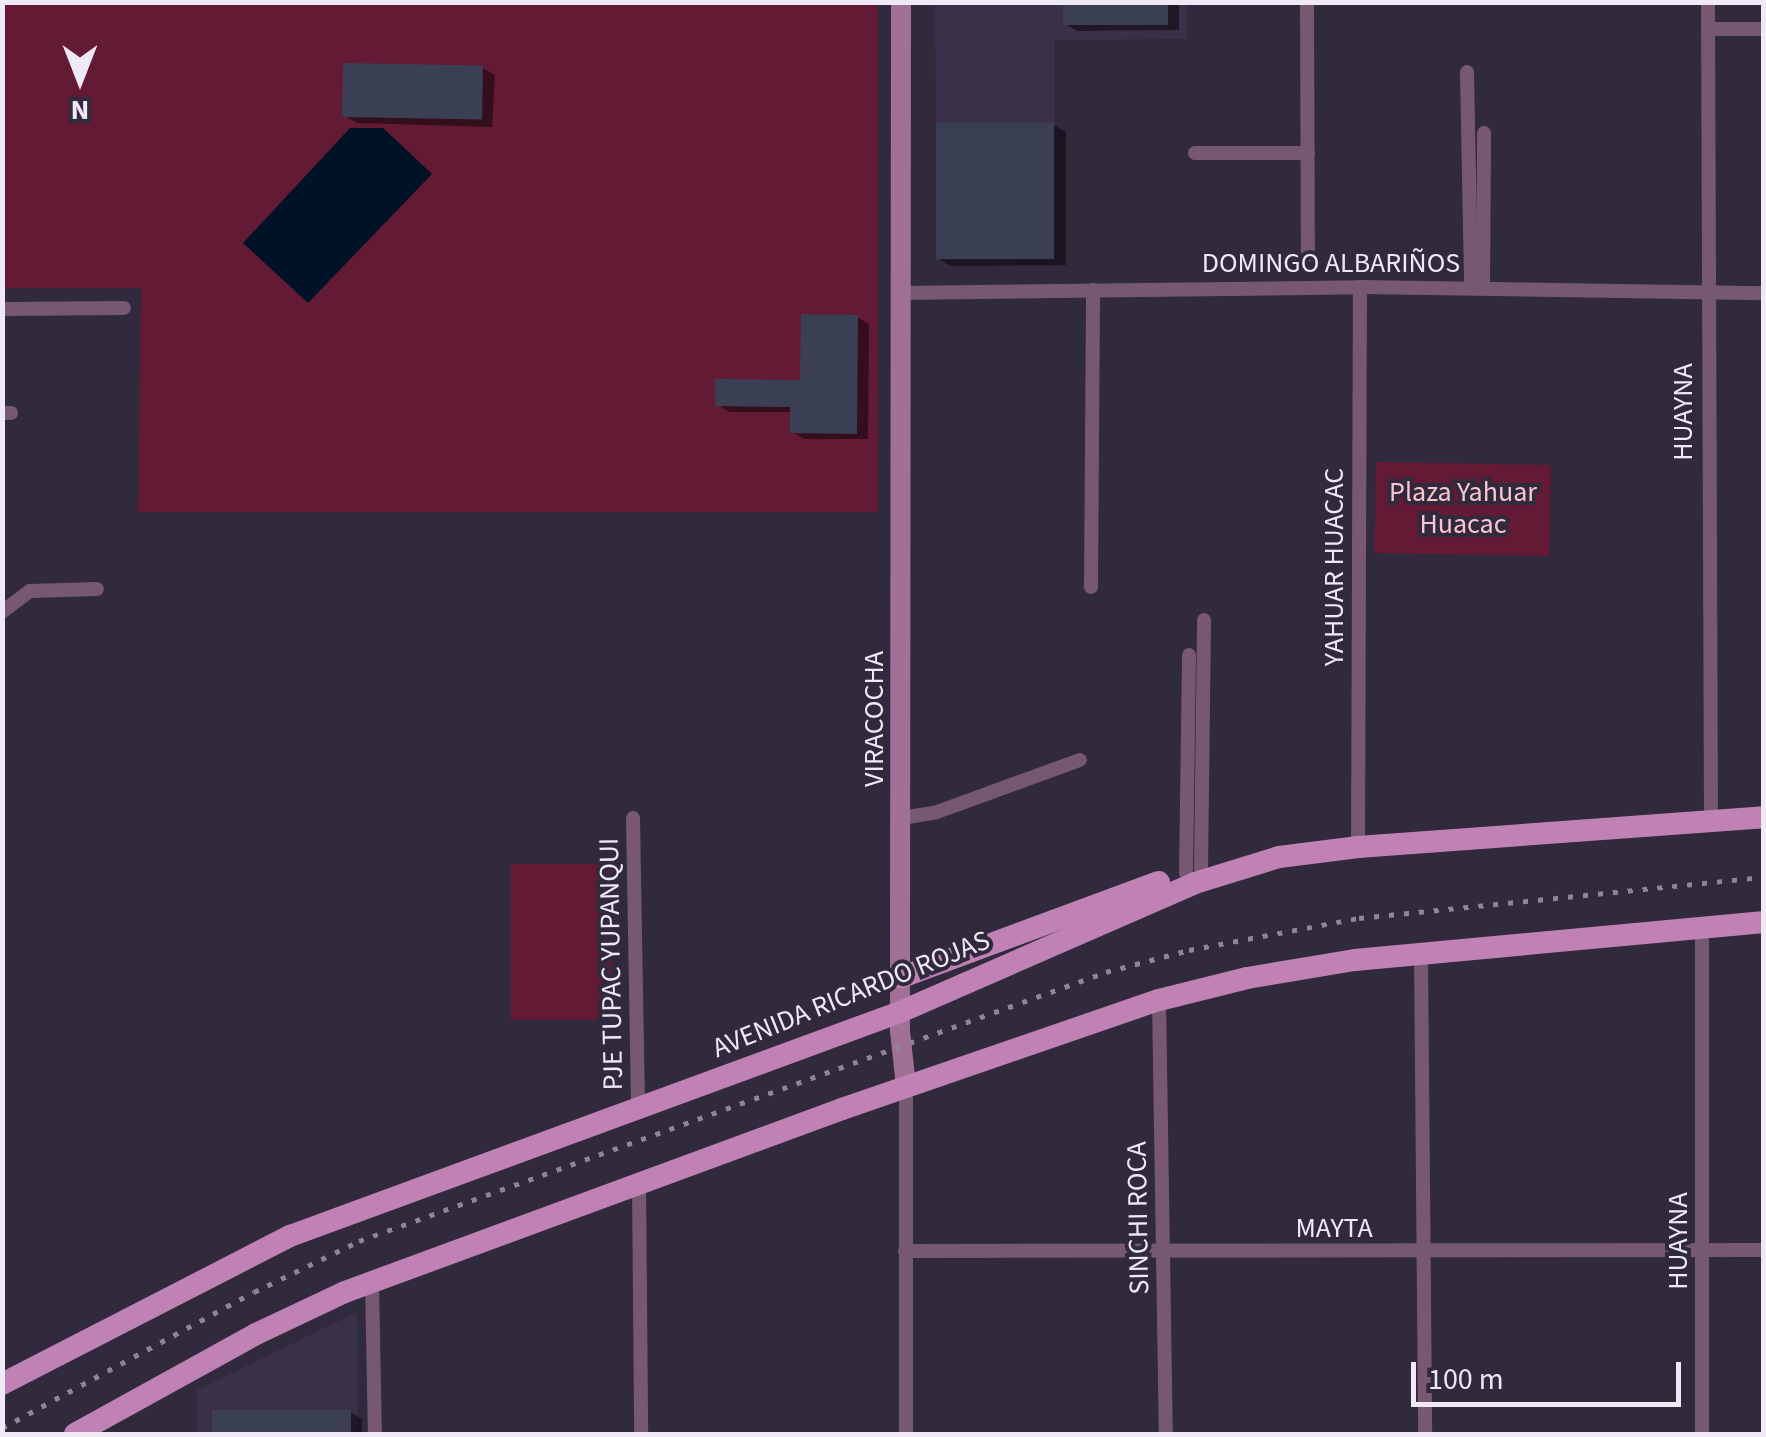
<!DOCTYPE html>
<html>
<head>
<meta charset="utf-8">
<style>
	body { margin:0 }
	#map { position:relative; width:1766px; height:1437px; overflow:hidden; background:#31293c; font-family:"Source Sans 3",sans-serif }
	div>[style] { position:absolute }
	.built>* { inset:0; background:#3b304a }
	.green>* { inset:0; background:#631b35; transform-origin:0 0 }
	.water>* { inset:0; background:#001326 }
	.shadow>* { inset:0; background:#0007 }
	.building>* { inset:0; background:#3a3f53; transform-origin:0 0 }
	.street>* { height:14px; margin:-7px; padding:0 7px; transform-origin:7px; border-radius:7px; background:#775871 }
	.secondary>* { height:20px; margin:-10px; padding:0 10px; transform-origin:10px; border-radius:10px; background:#a07097 }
	.primary>* { height:22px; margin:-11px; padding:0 11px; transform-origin:11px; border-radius:11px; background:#c081b4 }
	.rail>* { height:5px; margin-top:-2.5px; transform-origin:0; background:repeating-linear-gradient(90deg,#8d8697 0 5px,transparent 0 15px) }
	span { translate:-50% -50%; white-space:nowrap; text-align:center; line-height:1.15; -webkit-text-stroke:8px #31293c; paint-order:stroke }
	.street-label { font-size:28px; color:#efe9f6 }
	.park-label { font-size:28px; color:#f8c5d1 }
	.frame { position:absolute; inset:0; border:5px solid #efe9f6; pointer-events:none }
	.north { position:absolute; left:30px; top:30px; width:100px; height:100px; -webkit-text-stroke:8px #31293c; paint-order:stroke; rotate:180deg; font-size:28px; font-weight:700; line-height:40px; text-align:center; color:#efe9f6 }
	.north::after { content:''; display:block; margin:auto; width:35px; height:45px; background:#efe9f6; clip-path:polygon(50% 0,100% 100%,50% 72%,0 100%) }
	.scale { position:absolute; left:1411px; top:1362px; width:270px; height:45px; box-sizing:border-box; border:5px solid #efe9f6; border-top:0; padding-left:12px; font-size:30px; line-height:35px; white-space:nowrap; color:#efe9f6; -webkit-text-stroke:8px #31293c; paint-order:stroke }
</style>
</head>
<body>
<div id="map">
	<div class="built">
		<div style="clip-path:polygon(935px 3px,1187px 3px,1187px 39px,1055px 40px,1055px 259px,937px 260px)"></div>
		<div style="clip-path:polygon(357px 1312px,357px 1434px,197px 1434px,197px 1390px)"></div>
	</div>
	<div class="green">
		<div style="clip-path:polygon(2px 3px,878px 3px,878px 512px,138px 512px,141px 288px,3px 288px)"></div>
		<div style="left:1376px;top:462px;width:175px;height:91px;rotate:1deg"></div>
		<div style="left:511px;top:864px;width:100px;height:156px"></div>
	</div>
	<div class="water">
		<div style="clip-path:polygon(350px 128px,383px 128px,432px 174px,308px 303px,243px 243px)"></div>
	</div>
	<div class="shadow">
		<div style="clip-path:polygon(1065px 2px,1179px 2px,1179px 30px,1077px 31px,1065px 24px)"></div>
		<div style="clip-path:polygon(483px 68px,495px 75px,492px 127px,357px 123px,345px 116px)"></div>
		<div style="clip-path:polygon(1054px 125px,1066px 132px,1066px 265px,951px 266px,939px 259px)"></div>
		<div style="clip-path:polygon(857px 317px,869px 324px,868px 439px,804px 439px,793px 432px,793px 412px,730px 412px,718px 405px,803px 383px)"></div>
		<div style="clip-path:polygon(350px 1412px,362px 1419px,362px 1434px,214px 1434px,214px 1414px)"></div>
	</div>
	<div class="building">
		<div style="left:1063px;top:2px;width:105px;height:23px"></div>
		<div style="left:343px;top:63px;width:140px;height:54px;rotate:1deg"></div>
		<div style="left:1054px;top:123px;width:136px;height:118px;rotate:90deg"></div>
		<div style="clip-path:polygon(801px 314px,858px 315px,857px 434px,790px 433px,790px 407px,715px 406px,715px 379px,800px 380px)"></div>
		<div style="left:351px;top:1410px;width:24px;height:139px;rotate:90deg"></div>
	</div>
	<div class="street">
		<div style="left:1307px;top:2px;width:253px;rotate:89.8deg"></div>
		<div style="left:1708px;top:2px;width:820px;rotate:89.79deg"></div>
		<div style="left:1708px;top:29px;width:56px"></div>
		<div style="left:1467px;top:72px;width:215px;rotate:88.9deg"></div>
		<div style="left:1195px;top:153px;width:113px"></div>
		<div style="left:1483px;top:287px;width:154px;rotate:-89.6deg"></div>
		<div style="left:899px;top:293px;width:461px;rotate:-0.7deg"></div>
		<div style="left:1360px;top:287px;width:404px;rotate:0.9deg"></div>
		<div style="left:2px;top:309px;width:122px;rotate:-0.5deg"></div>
		<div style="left:2px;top:413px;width:9px"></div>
		<div style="left:1091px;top:587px;width:297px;rotate:-89.6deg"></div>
		<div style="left:2px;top:612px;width:35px;rotate:-37deg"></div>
		<div style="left:30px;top:591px;width:67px;rotate:-1.7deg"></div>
		<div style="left:633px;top:818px;width:291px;rotate:89deg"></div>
		<div style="left:901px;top:818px;width:36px;rotate:-9deg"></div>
		<div style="left:937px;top:812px;width:152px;rotate:-20deg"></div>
		<div style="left:1358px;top:847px;width:560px;rotate:-89.8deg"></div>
		<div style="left:1201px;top:869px;width:249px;rotate:-89.3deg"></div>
		<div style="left:1186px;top:873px;width:218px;rotate:-89.2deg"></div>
		<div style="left:1421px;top:955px;width:479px;rotate:89.5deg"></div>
		<div style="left:1159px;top:1000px;width:434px;rotate:89.1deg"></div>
		<div style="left:639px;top:1184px;width:250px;rotate:89.5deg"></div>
		<div style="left:905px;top:1251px;width:859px;rotate:-0.07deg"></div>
		<div style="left:372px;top:1282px;width:152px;rotate:88.9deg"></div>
		<div style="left:906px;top:1434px;width:348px;rotate:-90deg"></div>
		<div style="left:1702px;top:1434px;width:506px;rotate:-90deg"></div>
	</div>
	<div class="secondary">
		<div style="left:901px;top:2px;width:1029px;rotate:90.06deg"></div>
		<div style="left:900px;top:1031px;width:55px;rotate:83.8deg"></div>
	</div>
	<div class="primary">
		<div style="left:902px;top:977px;width:274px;rotate:-20.3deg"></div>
		<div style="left:2px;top:1384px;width:324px;rotate:-27.2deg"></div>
		<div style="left:290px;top:1236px;width:650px;rotate:-20.16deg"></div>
		<div style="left:900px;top:1012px;width:322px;rotate:-23.6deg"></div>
		<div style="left:1195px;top:883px;width:88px;rotate:-17.2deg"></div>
		<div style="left:1279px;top:857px;width:80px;rotate:-7.2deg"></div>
		<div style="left:1358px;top:847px;width:407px;rotate:-4.2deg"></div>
		<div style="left:75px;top:1434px;width:207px;rotate:-28.9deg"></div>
		<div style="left:256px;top:1334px;width:98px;rotate:-25.3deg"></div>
		<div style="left:345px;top:1292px;width:530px;rotate:-20.21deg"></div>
		<div style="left:842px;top:1109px;width:335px;rotate:-19deg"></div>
		<div style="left:1159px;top:1000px;width:91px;rotate:-14deg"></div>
		<div style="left:1247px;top:978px;width:109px;rotate:-9.5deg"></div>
		<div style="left:1355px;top:960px;width:411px;rotate:-5.3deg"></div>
	</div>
	<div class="rail">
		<div style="left:2px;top:1428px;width:286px;rotate:-28.4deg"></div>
		<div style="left:254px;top:1292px;width:117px;rotate:-25.9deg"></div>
		<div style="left:359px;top:1241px;width:794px;rotate:-19.8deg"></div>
		<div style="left:1106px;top:972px;width:86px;rotate:-14.8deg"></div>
		<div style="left:1189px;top:950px;width:173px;rotate:-10.7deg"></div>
		<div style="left:1359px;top:918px;width:407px;rotate:-5.8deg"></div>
	</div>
	<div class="street-label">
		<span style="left:1331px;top:263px">DOMINGO ALBARIÑOS</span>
		<span style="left:1683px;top:412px;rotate:-90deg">HUAYNA</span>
		<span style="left:1334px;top:567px;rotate:-90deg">YAHUAR HUACAC</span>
		<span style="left:874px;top:719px;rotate:-90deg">VIRACOCHA</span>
		<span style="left:611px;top:964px;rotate:-91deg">PJE TUPAC YUPANQUI</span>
		<span style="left:851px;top:994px;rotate:-22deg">AVENIDA RICARDO ROJAS</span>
		<span style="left:1138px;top:1218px;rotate:-91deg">SINCHI ROCA</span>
		<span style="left:1334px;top:1228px">MAYTA</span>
		<span style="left:1678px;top:1241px;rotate:-90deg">HUAYNA</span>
	</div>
	<div class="park-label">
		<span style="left:1463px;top:508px">Plaza Yahuar<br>Huacac</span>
	</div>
	<div class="frame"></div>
	<div class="north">N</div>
	<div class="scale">100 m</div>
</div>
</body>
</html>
